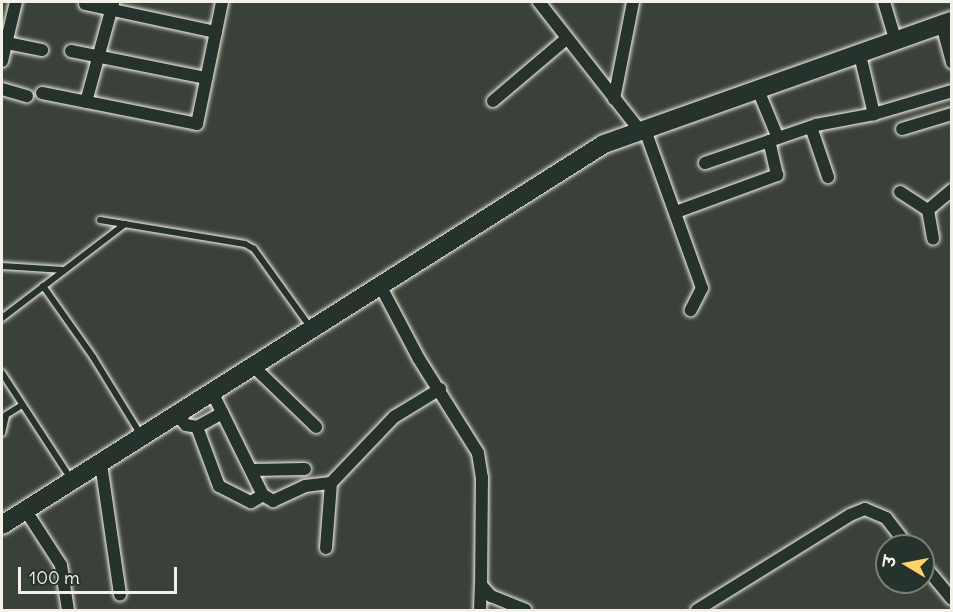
<!DOCTYPE html>
<html>
<head>
<meta charset="utf-8">
<style>
	body { margin:0 }
	#map { position:relative; width:953px; height:612px; overflow:hidden; background:#3a4138; font-family:Delius,"Playpen Sans Deva",sans-serif }
	div>[style] { position:absolute }
	.roads { filter:drop-shadow(0 0 2px #f4f1e8) drop-shadow(0 0 2px #f4f1e8) }
	.service>* { height:6px; margin:-3px; padding:0 3px; transform-origin:3px; border-radius:3px; background:#26332d }
	.minor>* { height:12px; margin:-6px; padding:0 6px; transform-origin:6px; border-radius:6px; background:#26332d }
	.secondary>* { height:18px; margin:-9px; padding:0 9px; transform-origin:9px; border-radius:9px; background:#26332d }
	span { translate:-50% -50%; white-space:nowrap; text-align:center; line-height:1.15; -webkit-text-stroke:5px #26332d; paint-order:stroke }
	.frame { position:absolute; inset:0; border:3px solid #f4f1e8; pointer-events:none }
	.north { position:absolute; left:875px; top:534px; width:60px; height:60px; box-sizing:border-box; background:#26332d; border:2px solid #787f78; border-radius:50%; rotate:280deg; font-size:16px; font-weight:700; line-height:24px; text-align:center; color:#f4f1e8 }
	.north::after { content:''; display:block; margin:auto; width:21px; height:27px; background:#ffd166; clip-path:polygon(50% 0,100% 100%,50% 72%,0 100%) }
	.scale { position:absolute; left:18px; top:567px; width:159px; height:27px; box-sizing:border-box; border:3px solid #f4f1e8; border-top:0; padding-left:8px; font-size:18px; line-height:21px; white-space:nowrap; color:#f4f1e8; -webkit-text-stroke:4px #26332d; paint-order:stroke }
</style>
</head>
<body>
<div id="map">
	<div class="roads">
		<div class="service">
			<div style="left:100px;top:220px;width:147px;rotate:9.4deg"></div>
			<div style="left:245px;top:244px;width:10px;rotate:29deg"></div>
			<div style="left:254px;top:249px;width:97px;rotate:54.2deg"></div>
			<div style="left:2px;top:266px;width:62px;rotate:3.7deg"></div>
			<div style="left:43px;top:286px;width:87px;rotate:54.8deg"></div>
			<div style="left:93px;top:357px;width:92px;rotate:58.4deg"></div>
			<div style="left:2px;top:318px;width:155px;rotate:-37.4deg"></div>
			<div style="left:2px;top:373px;width:126px;rotate:56.9deg"></div>
			<div style="left:2px;top:433px;width:18px;rotate:-77deg"></div>
			<div style="left:6px;top:415px;width:19px;rotate:-32deg"></div>
		</div>
		<div class="minor">
			<div style="left:539px;top:2px;width:164px;rotate:51.9deg"></div>
			<div style="left:884px;top:2px;width:42px;rotate:73.3deg"></div>
			<div style="left:85px;top:4px;width:134px;rotate:12.1deg"></div>
			<div style="left:942px;top:25px;width:39px;rotate:75deg"></div>
			<div style="left:2px;top:42px;width:41px;rotate:11.3deg"></div>
			<div style="left:71px;top:51px;width:138px;rotate:11.3deg"></div>
			<div style="left:860px;top:55px;width:61px;rotate:76.7deg"></div>
			<div style="left:2px;top:61px;width:61px;rotate:-76.7deg"></div>
			<div style="left:2px;top:89px;width:26px;rotate:16deg"></div>
			<div style="left:758px;top:90px;width:52px;rotate:67.4deg"></div>
			<div style="left:42px;top:93px;width:158px;rotate:11.3deg"></div>
			<div style="left:197px;top:124px;width:125px;rotate:-78.4deg"></div>
			<div style="left:614px;top:99px;width:99px;rotate:-78.9deg"></div>
			<div style="left:493px;top:101px;width:96px;rotate:-40.3deg"></div>
			<div style="left:86px;top:102px;width:103px;rotate:-74.7deg"></div>
			<div style="left:811px;top:127px;width:53px;rotate:71.2deg"></div>
			<div style="left:902px;top:129px;width:52px;rotate:-16.7deg"></div>
			<div style="left:645px;top:130px;width:168px;rotate:70.2deg"></div>
			<div style="left:702px;top:288px;width:25px;rotate:117deg"></div>
			<div style="left:705px;top:163px;width:117px;rotate:-18.9deg"></div>
			<div style="left:816px;top:125px;width:59px;rotate:-10.7deg"></div>
			<div style="left:874px;top:114px;width:81px;rotate:-16.4deg"></div>
			<div style="left:900px;top:192px;width:33px;rotate:33deg"></div>
			<div style="left:928px;top:210px;width:29px;rotate:80deg"></div>
			<div style="left:928px;top:210px;width:31px;rotate:-40deg"></div>
			<div style="left:676px;top:212px;width:108px;rotate:-20.1deg"></div>
			<div style="left:777px;top:175px;width:35px;rotate:-103deg"></div>
			<div style="left:381px;top:287px;width:81px;rotate:62.2deg"></div>
			<div style="left:419px;top:359px;width:111px;rotate:57.9deg"></div>
			<div style="left:478px;top:453px;width:24px;rotate:81deg"></div>
			<div style="left:482px;top:477px;width:108px;rotate:90.5deg"></div>
			<div style="left:481px;top:585px;width:15px;rotate:48deg"></div>
			<div style="left:491px;top:596px;width:37px;rotate:22deg"></div>
			<div style="left:255px;top:368px;width:85px;rotate:44deg"></div>
			<div style="left:213px;top:394px;width:113px;rotate:63.7deg"></div>
			<div style="left:263px;top:495px;width:12px;rotate:31deg"></div>
			<div style="left:273px;top:501px;width:35px;rotate:-25deg"></div>
			<div style="left:305px;top:486px;width:26px;rotate:-7deg"></div>
			<div style="left:331px;top:483px;width:91px;rotate:-46.3deg"></div>
			<div style="left:394px;top:417px;width:54px;rotate:-31.3deg"></div>
			<div style="left:178px;top:416px;width:12px;rotate:48deg"></div>
			<div style="left:186px;top:425px;width:11px;rotate:10deg"></div>
			<div style="left:197px;top:427px;width:29px;rotate:-29deg"></div>
			<div style="left:197px;top:427px;width:63px;rotate:69.6deg"></div>
			<div style="left:219px;top:486px;width:36px;rotate:27deg"></div>
			<div style="left:251px;top:502px;width:14px;rotate:-30deg"></div>
			<div style="left:101px;top:464px;width:132px;rotate:81.7deg"></div>
			<div style="left:251px;top:470px;width:54px;rotate:-1.1deg"></div>
			<div style="left:26px;top:511px;width:64px;rotate:57.1deg"></div>
			<div style="left:61px;top:565px;width:46px;rotate:81.2deg"></div>
			<div style="left:326px;top:548px;width:65px;rotate:-85.6deg"></div>
			<div style="left:923px;top:564px;width:45px;rotate:50.4deg"></div>
			<div style="left:480px;top:610px;width:25px;rotate:-88deg"></div>
			<div style="left:697px;top:610px;width:180px;rotate:-31.8deg"></div>
			<div style="left:850px;top:515px;width:16px;rotate:-22deg"></div>
			<div style="left:865px;top:509px;width:23px;rotate:23deg"></div>
			<div style="left:886px;top:518px;width:36px;rotate:52deg"></div>
		</div>
		<div class="secondary">
			<div style="left:2px;top:525px;width:712px;rotate:-32.33deg"></div>
			<div style="left:604px;top:144px;width:369px;rotate:-19.5deg"></div>
		</div>
	</div>
	<div class="frame"></div>
	<div class="north">उ</div>
	<div class="scale">100 m</div>
</div>
</body>
</html>
